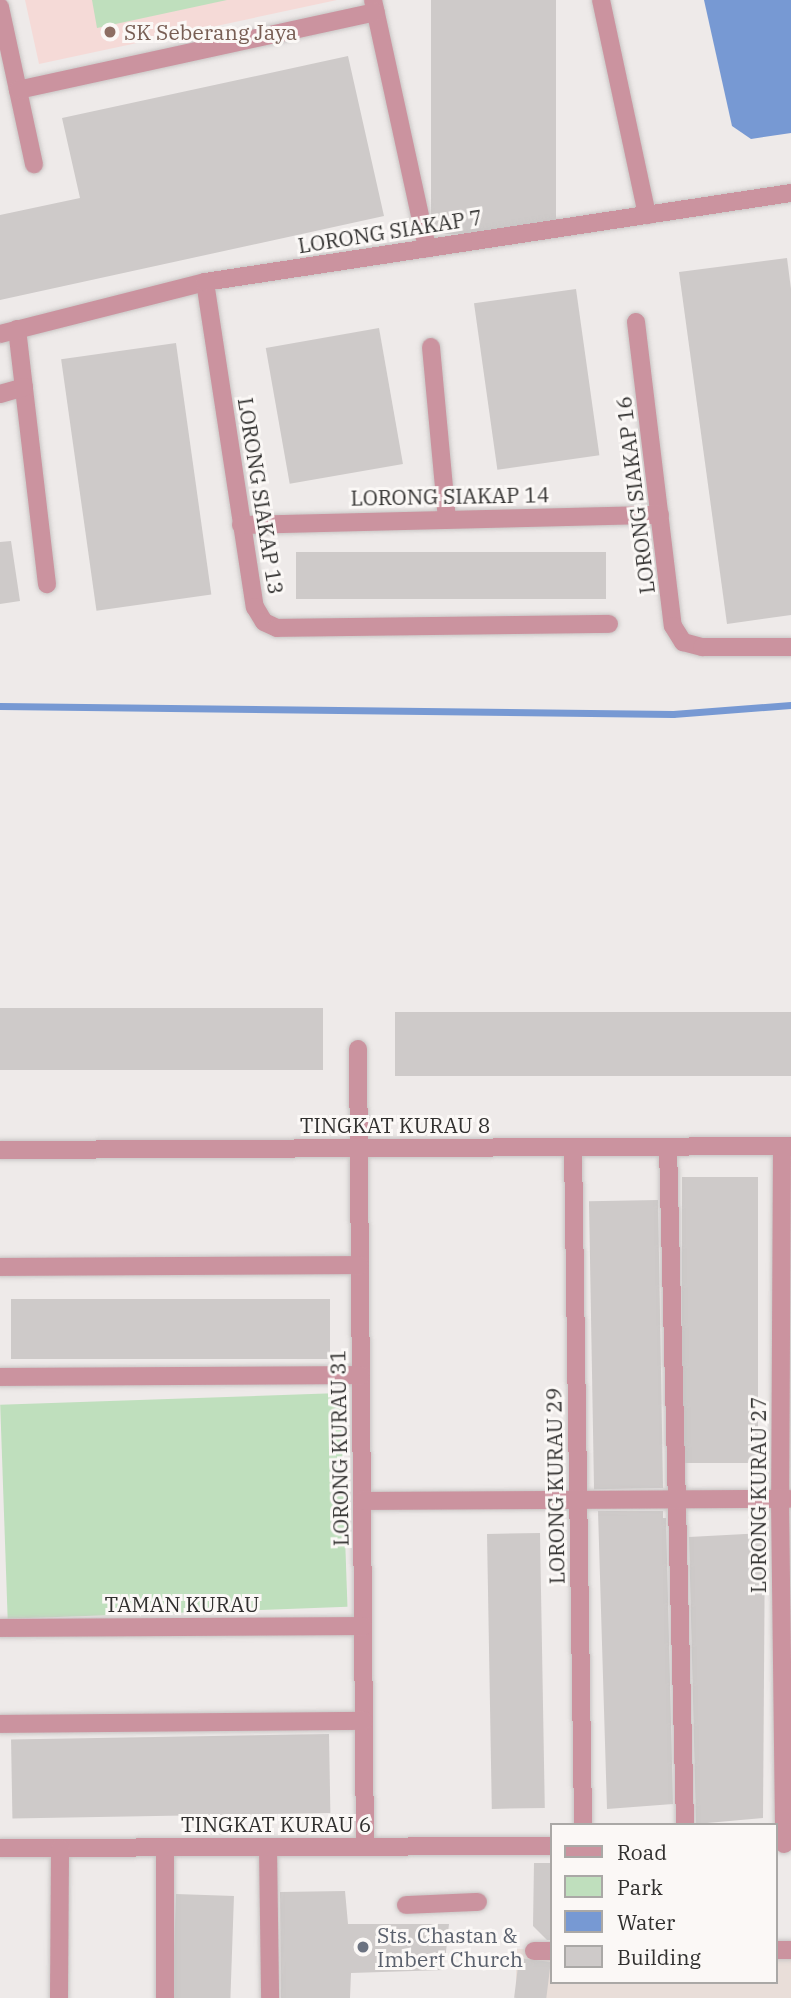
<!DOCTYPE html>
<html>
<head>
<meta charset="utf-8">
<style>
	body { margin:0 }
	#map { position:relative; width:791px; height:1998px; overflow:hidden; background:#eeeae9; font-family:"IBM Plex Serif",serif }
	div>[style] { position:absolute }
	.built>* { inset:0; background:#e9ded9 }
	.education>* { inset:0; background:#f5dad7 }
	.green>* { inset:0; background:#bfdfbd; transform-origin:0 0 }
	.water>* { inset:0; background:#7799d3 }
	.stream>* { height:7px; margin:-3.5px; padding:0 3.5px; transform-origin:3.5px; border-radius:3.5px; background:#7799d3 }
	.building>* { inset:0; background:#cecac9; transform-origin:0 0 }
	.roads { filter:drop-shadow(0 0 2px #c8c5c4) drop-shadow(0 0 2px #c8c5c4) }
	.minor>* { height:18px; margin:-9px; padding:0 9px; transform-origin:9px; border-radius:9px; background:#cb939f }
	.dots>* { width:19px; height:19px; translate:-50% -50%; box-sizing:border-box; border:4px solid #fbf8f6; border-radius:50% }
	span { translate:-50% -50%; white-space:nowrap; text-align:center; line-height:1.15; -webkit-text-stroke:6px #fbf8f6; paint-order:stroke }
	.education-label { font-size:21px; color:#785e54 }
	.left { translate:0 -50%; text-align:left }
	.street-label { font-size:21px; color:#31302f }
	.worship-label { font-size:21px; color:#5b616d }
	.legend { position:absolute; left:550px; top:1823px; width:228px; height:161px; box-sizing:border-box; background:#fbf8f6; border:2px solid #aaa8a6; margin:0; padding:9px 12px; list-style:none; font-size:21px; color:#31302f }
	.legend li { display:flex; align-items:center; gap:14px; height:35px }
	.legend b { width:35px; border:2px solid #aaa8a6 }
</style>
</head>
<body>
<div id="map">
	<div class="built">
		<div style="clip-path:polygon(775px 1948px,791px 1948px,791px 1998px,516px 1998px,516px 1949px,551px 1949px,551px 1982px,775px 1982px)"></div>
	</div>
	<div class="education">
		<div style="clip-path:polygon(25px 0,337px 0,39px 64px)"></div>
	</div>
	<div class="green">
		<div style="clip-path:polygon(92px 0,227px 0,97px 28px)"></div>
		<div style="left:340px;top:1393px;width:214px;height:340px;rotate:88deg"></div>
	</div>
	<div class="water">
		<div style="clip-path:polygon(704px 0,791px 0,791px 133px,751px 139px,732px 126px)"></div>
	</div>
	<div class="stream">
		<div style="left:0;top:706px;width:673px;rotate:0.68deg"></div>
		<div style="left:673px;top:714px;width:118px;rotate:-4.4deg"></div>
	</div>
	<div class="building">
		<div style="left:431px;top:0;width:125px;height:234px"></div>
		<div style="clip-path:polygon(348px 56px,384px 216px,0 300px,0 215px,80px 198px,62px 118px)"></div>
		<div style="clip-path:polygon(787px 258px,791px 289px,791px 615px,727px 624px,679px 272px)"></div>
		<div style="left:576px;top:289px;width:168px;height:103px;rotate:82deg"></div>
		<div style="left:379px;top:328px;width:138px;height:115px;rotate:80deg"></div>
		<div style="left:176px;top:343px;width:254px;height:116px;rotate:82deg"></div>
		<div style="clip-path:polygon(11px 541px,20px 601px,0 604px,0 542px)"></div>
		<div style="left:606px;top:552px;width:47px;height:310px;rotate:90deg"></div>
		<div style="left:0;top:1008px;width:323px;height:62px"></div>
		<div style="left:395px;top:1012px;width:396px;height:64px"></div>
		<div style="left:758px;top:1177px;width:286px;height:76px;rotate:90deg"></div>
		<div style="left:658px;top:1200px;width:288px;height:69px;rotate:89deg"></div>
		<div style="left:11px;top:1299px;width:319px;height:60px"></div>
		<div style="clip-path:polygon(598px 1511px,663px 1511px,663px 1518px,666px 1518px,673px 1804px,607px 1809px)"></div>
		<div style="left:540px;top:1533px;width:275px;height:53px;rotate:89deg"></div>
		<div style="clip-path:polygon(765px 1533px,763px 1818px,696px 1824px,689px 1537px)"></div>
		<div style="left:329px;top:1734px;width:79px;height:318px;rotate:89deg"></div>
		<div style="clip-path:polygon(534px 1863px,551px 1863px,551px 1940px,547px 1940px,533px 1926px)"></div>
		<div style="clip-path:polygon(345px 1891px,348px 1924px,449px 1924px,444px 1970px,351px 1973px,350px 1998px,281px 1998px,280px 1892px)"></div>
		<div style="left:176px;top:1894px;width:58px;height:104px;rotate:2deg"></div>
		<div style="left:519px;top:1958px;width:32px;height:40px;rotate:7deg"></div>
	</div>
	<div class="roads">
		<div class="minor">
			<div style="left:373px;top:0;width:254px;rotate:77.7deg"></div>
			<div style="left:601px;top:0;width:220px;rotate:77.9deg"></div>
			<div style="left:0;top:7px;width:161px;rotate:77.8deg"></div>
			<div style="left:18px;top:90px;width:366px;rotate:-12.3deg"></div>
			<div style="left:205px;top:282px;width:329px;rotate:81.3deg"></div>
			<div style="left:255px;top:607px;width:17px;rotate:59deg"></div>
			<div style="left:264px;top:622px;width:14px;rotate:25deg"></div>
			<div style="left:277px;top:628px;width:332px;rotate:-0.7deg"></div>
			<div style="left:636px;top:322px;width:306px;rotate:83.1deg"></div>
			<div style="left:673px;top:626px;width:19px;rotate:58deg"></div>
			<div style="left:683px;top:642px;width:20px;rotate:15deg"></div>
			<div style="left:702px;top:647px;width:89px"></div>
			<div style="left:17px;top:329px;width:257px;rotate:83.3deg"></div>
			<div style="left:0;top:334px;width:211px;rotate:-14.2deg"></div>
			<div style="left:205px;top:282px;width:593px;rotate:-8.64deg"></div>
			<div style="left:431px;top:347px;width:172px;rotate:84.7deg"></div>
			<div style="left:0;top:394px;width:25px;rotate:-16deg"></div>
			<div style="left:241px;top:525px;width:419px;rotate:-1.4deg"></div>
			<div style="left:358px;top:1049px;width:798px;rotate:89.5deg"></div>
			<div style="left:782px;top:1146px;width:353px;rotate:90.3deg"></div>
			<div style="left:780px;top:1499px;width:345px;rotate:89.3deg"></div>
			<div style="left:573px;top:1147px;width:678px;rotate:89.15deg"></div>
			<div style="left:668px;top:1147px;width:678px;rotate:88.56deg"></div>
			<div style="left:0;top:1150px;width:791px;rotate:-0.29deg"></div>
			<div style="left:0;top:1267px;width:360px;rotate:-0.3deg"></div>
			<div style="left:0;top:1377px;width:361px;rotate:-0.3deg"></div>
			<div style="left:362px;top:1501px;width:427px;rotate:-0.3deg"></div>
			<div style="left:0;top:1628px;width:363px;rotate:-0.3deg"></div>
			<div style="left:0;top:1724px;width:364px;rotate:-0.5deg"></div>
			<div style="left:268px;top:1847px;width:151px;rotate:89.2deg"></div>
			<div style="left:0;top:1848px;width:551px;rotate:-0.21deg"></div>
			<div style="left:406px;top:1905px;width:72px;rotate:-2.4deg"></div>
			<div style="left:775px;top:1950px;width:16px"></div>
			<div style="left:534px;top:1951px;width:17px"></div>
			<div style="left:59px;top:1998px;width:150px;rotate:-89.6deg"></div>
			<div style="left:165px;top:1998px;width:151px;rotate:-90deg"></div>
		</div>
	</div>
	<div class="dots">
		<div style="left:110px;top:32px;background:#8d6e63"></div>
		<div style="left:363px;top:1947px;background:#6b7280"></div>
	</div>
	<div class="education-label">
		<span class="left" style="left:124px;top:32px">SK Seberang Jaya</span>
	</div>
	<div class="street-label">
		<span style="left:390px;top:231px;rotate:-9deg">LORONG SIAKAP 7</span>
		<span style="left:635px;top:495px;rotate:-97deg">LORONG SIAKAP 16</span>
		<span style="left:261px;top:496px;rotate:81deg">LORONG SIAKAP 13</span>
		<span style="left:450px;top:496px;rotate:-1deg">LORONG SIAKAP 14</span>
		<span style="left:395px;top:1125px">TINGKAT KURAU 8</span>
		<span style="left:339px;top:1448px;rotate:-91deg">LORONG KURAU 31</span>
		<span style="left:555px;top:1486px;rotate:-91deg">LORONG KURAU 29</span>
		<span style="left:758px;top:1495px;rotate:-90deg">LORONG KURAU 27</span>
		<span style="left:182px;top:1604px">TAMAN KURAU</span>
		<span style="left:276px;top:1824px">TINGKAT KURAU 6</span>
	</div>
	<div class="worship-label">
		<span class="left" style="left:377px;top:1947px">Sts. Chastan &amp;<br>Imbert Church</span>
	</div>
	<ul class="legend">
	<li><b style="height:9px;background:#cb939f"></b>Road</li>
	<li><b style="height:19px;background:#bfdfbd"></b>Park</li>
	<li><b style="height:19px;background:#7799d3"></b>Water</li>
	<li><b style="height:19px;background:#cecac9"></b>Building</li>
	</ul>
</div>
</body>
</html>
